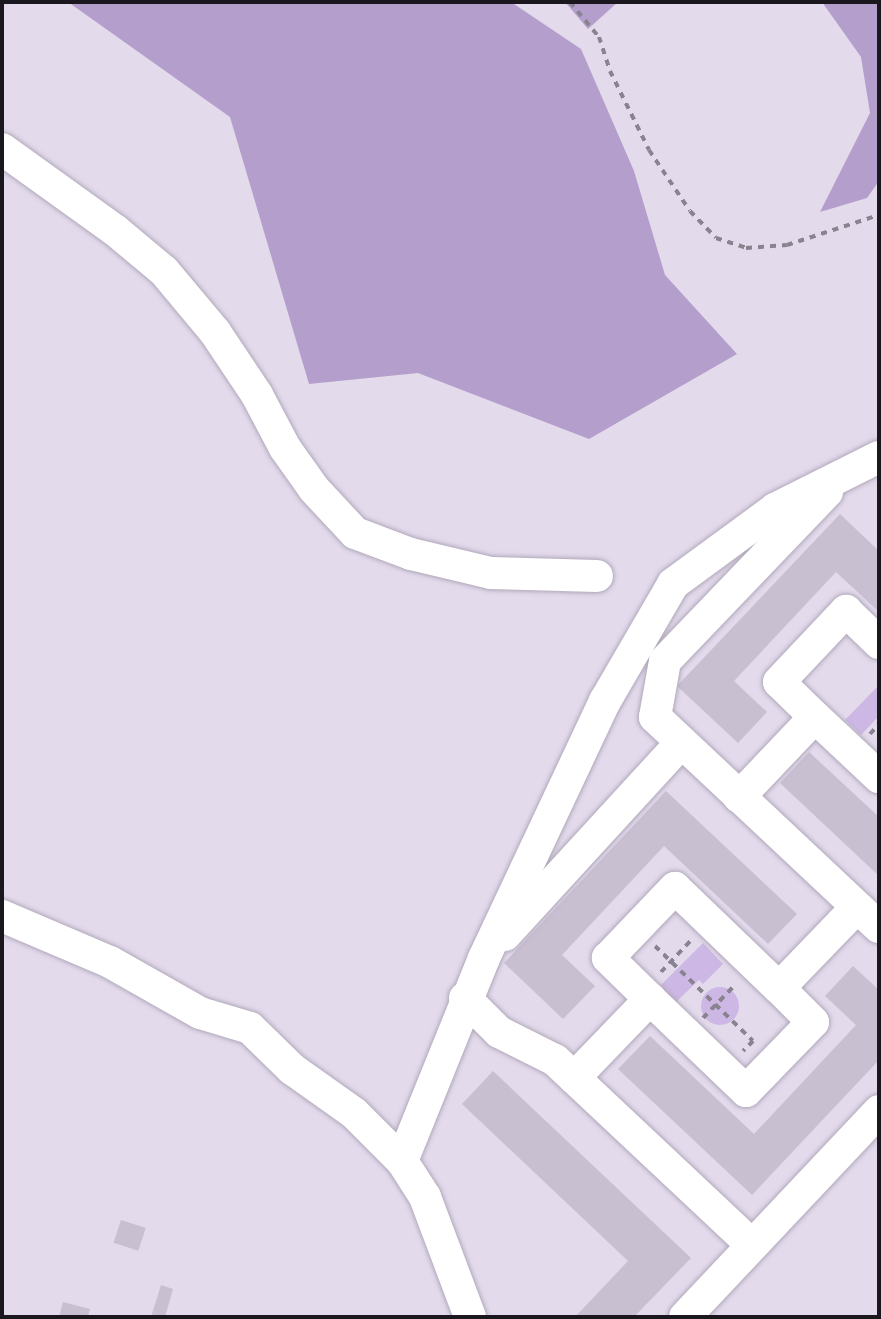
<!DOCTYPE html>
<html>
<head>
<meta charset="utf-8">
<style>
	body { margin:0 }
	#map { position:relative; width:881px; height:1319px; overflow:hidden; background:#e3daec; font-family:"Playfair Display",serif }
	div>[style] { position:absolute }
	.green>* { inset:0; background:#cdb7e4 }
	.round { border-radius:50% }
	.forest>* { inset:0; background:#b49ecb }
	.building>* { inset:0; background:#c8bfd1; transform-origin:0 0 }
	.path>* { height:4px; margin-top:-2px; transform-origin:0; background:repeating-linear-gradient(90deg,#898390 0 6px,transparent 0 12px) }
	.roads { filter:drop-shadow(0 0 2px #b1a8ba) drop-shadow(0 0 2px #b1a8ba) }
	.minor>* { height:32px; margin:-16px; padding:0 16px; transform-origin:16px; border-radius:16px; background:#fff }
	span { translate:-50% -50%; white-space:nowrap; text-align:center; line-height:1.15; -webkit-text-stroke:8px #f0e7fa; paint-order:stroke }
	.frame { position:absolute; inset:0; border:4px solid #1a171e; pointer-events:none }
</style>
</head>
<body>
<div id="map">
	<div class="green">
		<div style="clip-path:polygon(879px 685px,879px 716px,861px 735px,845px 720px)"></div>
		<div style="clip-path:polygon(703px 943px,723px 964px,703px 984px,699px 980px,676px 1002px,660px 986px)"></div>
		<div class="round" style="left:701px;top:987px;width:38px;height:38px"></div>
	</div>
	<div class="forest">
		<div style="clip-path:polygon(68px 2px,511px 2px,581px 49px,634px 171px,665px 275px,737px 354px,589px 439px,418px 373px,309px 384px,230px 117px)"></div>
		<div style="clip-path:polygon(565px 2px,618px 2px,588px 29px)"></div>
		<div style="clip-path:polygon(822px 2px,879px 2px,879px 181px,867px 198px,820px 212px,870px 113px,861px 57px)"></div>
	</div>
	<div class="building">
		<div style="clip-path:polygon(840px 514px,879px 551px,879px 612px,836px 572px,734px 681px,767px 712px,738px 743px,677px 686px)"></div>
		<div style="clip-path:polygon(809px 752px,879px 817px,879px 876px,780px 783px)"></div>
		<div style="clip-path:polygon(666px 791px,797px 914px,768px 944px,664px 846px,562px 955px,595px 986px,563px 1019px,504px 963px)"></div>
		<div style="clip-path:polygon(853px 966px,879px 990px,879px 1060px,752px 1195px,618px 1069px,650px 1036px,754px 1134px,856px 1025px,825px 996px)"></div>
		<div style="clip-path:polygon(493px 1071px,691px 1258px,634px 1317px,575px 1317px,628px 1261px,462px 1104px)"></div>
		<div style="left:121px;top:1220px;width:26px;height:24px;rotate:18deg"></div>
		<div style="clip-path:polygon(161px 1285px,173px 1289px,165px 1317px,151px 1317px)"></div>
		<div style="clip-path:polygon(63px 1302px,90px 1309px,88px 1317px,59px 1317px)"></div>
	</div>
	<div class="path">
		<div style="left:570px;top:2px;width:45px;rotate:50.4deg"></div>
		<div style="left:599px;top:37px;width:36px;rotate:72deg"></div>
		<div style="left:610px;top:71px;width:88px;rotate:63.7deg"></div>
		<div style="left:649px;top:150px;width:73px;rotate:56.1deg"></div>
		<div style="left:690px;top:211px;width:37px;rotate:46deg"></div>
		<div style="left:716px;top:238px;width:32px;rotate:18deg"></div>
		<div style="left:746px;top:248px;width:41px;rotate:-4.2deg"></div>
		<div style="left:787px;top:245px;width:97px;rotate:-18.1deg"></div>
		<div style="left:870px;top:734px;width:13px;rotate:-48deg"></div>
		<div style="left:655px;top:946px;width:136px;rotate:44.1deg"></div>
		<div style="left:753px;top:1041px;width:14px;rotate:135deg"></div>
		<div style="left:661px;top:972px;width:47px;rotate:-46.7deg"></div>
		<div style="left:703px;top:1018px;width:47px;rotate:-45.9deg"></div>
	</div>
	<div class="roads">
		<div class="minor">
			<div style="left:2px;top:149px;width:140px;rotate:35.7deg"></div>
			<div style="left:116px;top:231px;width:62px;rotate:39.8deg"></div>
			<div style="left:164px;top:271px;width:80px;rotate:50.1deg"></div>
			<div style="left:215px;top:332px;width:76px;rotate:56.3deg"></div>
			<div style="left:257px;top:395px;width:60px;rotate:62.2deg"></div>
			<div style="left:285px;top:448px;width:50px;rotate:54.7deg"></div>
			<div style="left:314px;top:489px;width:60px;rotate:47deg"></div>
			<div style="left:355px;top:533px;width:60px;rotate:20.6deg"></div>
			<div style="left:411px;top:554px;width:82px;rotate:13.4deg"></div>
			<div style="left:491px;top:573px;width:106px;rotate:1.6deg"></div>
			<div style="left:827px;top:492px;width:234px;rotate:133.8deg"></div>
			<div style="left:665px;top:661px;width:57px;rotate:100.1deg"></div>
			<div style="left:655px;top:717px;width:307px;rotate:43.2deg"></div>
			<div style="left:815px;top:717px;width:88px;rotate:43.2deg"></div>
			<div style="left:739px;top:797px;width:110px;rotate:-46.5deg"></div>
			<div style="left:815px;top:717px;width:50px;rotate:-135.8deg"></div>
			<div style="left:779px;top:682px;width:98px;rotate:-46.7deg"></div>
			<div style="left:846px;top:611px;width:46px;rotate:44.1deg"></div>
			<div style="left:2px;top:916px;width:117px;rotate:23.1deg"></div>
			<div style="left:110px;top:962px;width:103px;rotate:29.5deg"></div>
			<div style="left:200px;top:1013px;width:52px;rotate:16.7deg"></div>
			<div style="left:250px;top:1028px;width:59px;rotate:44.3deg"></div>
			<div style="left:292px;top:1069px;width:76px;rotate:35.4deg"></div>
			<div style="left:354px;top:1113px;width:68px;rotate:45deg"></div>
			<div style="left:402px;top:1161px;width:43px;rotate:57.4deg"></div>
			<div style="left:425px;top:1197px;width:128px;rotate:69.4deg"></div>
			<div style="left:505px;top:935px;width:260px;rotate:-47.5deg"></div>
			<div style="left:465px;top:998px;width:48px;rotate:45deg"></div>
			<div style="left:499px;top:1032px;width:63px;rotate:26.6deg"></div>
			<div style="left:555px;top:1060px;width:270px;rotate:43.2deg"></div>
			<div style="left:650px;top:999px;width:133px;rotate:43.8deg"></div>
			<div style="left:746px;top:1091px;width:96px;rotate:-45.8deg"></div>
			<div style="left:813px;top:1022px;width:48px;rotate:-135deg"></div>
			<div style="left:574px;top:1078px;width:110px;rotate:-46.1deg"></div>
			<div style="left:650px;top:999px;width:59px;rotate:-135.7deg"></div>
			<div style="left:608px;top:958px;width:97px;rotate:-46.3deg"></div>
			<div style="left:675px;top:888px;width:144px;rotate:43.9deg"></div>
			<div style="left:779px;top:988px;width:112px;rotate:-46.1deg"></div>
			<div style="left:402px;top:1161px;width:219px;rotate:-68deg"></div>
			<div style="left:484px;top:958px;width:284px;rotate:-64.8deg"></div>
			<div style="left:605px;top:701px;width:135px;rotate:-59.8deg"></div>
			<div style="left:673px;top:584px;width:127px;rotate:-36.3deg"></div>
			<div style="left:775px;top:509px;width:116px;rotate:-26.6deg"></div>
			<div style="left:685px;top:1317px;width:283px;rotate:-46.7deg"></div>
		</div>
	</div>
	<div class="frame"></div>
</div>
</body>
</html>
